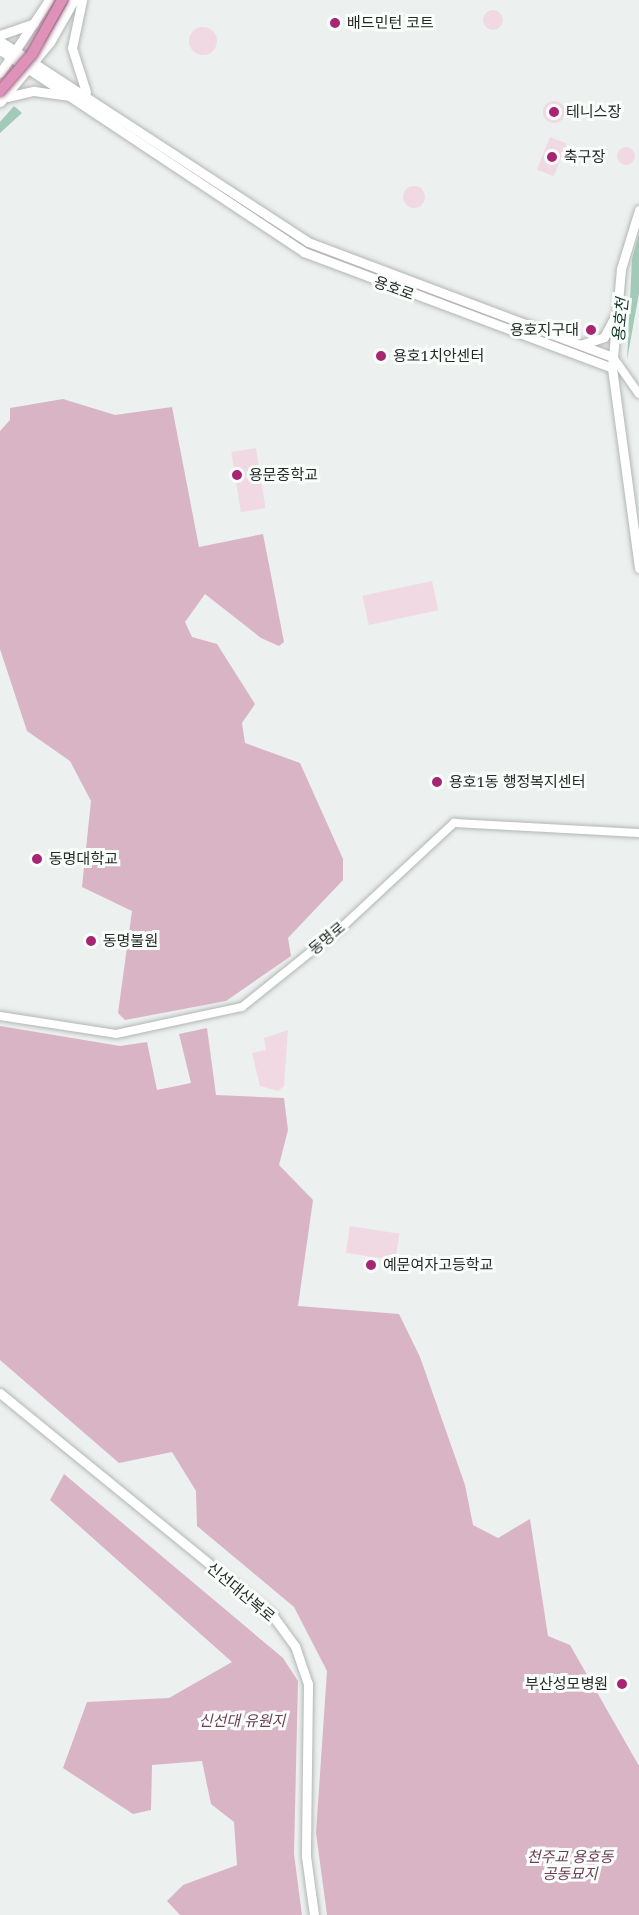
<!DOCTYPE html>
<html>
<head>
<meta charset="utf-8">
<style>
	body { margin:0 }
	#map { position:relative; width:639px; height:1915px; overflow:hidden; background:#ecf0ee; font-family:"Noto Serif","Noto Sans KR",serif }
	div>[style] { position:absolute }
	.green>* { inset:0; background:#f0d9e3; transform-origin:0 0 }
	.round { border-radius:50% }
	.forest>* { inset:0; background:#d9b4c5 }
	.water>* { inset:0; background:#a3cab9 }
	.roads { filter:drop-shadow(0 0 2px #b2b6b4) drop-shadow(0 0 2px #b2b6b4) }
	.tertiary>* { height:8px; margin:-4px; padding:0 4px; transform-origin:4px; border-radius:4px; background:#fff }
	.secondary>* { height:9px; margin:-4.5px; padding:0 4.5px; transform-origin:4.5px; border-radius:4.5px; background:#fff }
	.bridges { filter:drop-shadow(0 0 2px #995b7b) drop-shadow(0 0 2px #995b7b) }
	.trunk-bridge>* { height:10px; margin:-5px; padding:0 5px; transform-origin:5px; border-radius:5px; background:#df92b8 }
	.dots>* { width:16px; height:16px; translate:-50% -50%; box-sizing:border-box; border:3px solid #f9fefb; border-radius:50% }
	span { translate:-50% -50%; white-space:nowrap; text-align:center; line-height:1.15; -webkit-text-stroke:6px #f9fefb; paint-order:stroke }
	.poi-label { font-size:15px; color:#272928 }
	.left { translate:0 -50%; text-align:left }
	.right { translate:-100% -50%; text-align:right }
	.street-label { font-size:15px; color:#272928 }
	.park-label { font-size:15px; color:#6f3c56; font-style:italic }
	.water-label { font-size:16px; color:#0f3327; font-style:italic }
</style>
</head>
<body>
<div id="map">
	<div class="green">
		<div class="round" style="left:483px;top:10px;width:20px;height:20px"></div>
		<div class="round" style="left:189px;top:27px;width:28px;height:28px"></div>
		<div class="round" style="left:543px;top:101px;width:22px;height:22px"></div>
		<div style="left:550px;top:137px;width:18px;height:35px;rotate:22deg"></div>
		<div class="round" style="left:617px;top:147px;width:18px;height:18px"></div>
		<div class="round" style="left:403px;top:186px;width:22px;height:22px"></div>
		<div style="left:256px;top:448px;width:61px;height:25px;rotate:81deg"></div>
		<div style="left:432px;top:581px;width:30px;height:71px;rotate:78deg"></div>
		<div style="clip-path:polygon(288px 1030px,284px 1086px,278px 1091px,260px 1086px,252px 1053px,266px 1050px,264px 1038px)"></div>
		<div style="left:350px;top:1226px;width:50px;height:27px;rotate:9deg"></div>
	</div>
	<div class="forest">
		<div style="clip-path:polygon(63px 399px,115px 415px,172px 407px,199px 547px,263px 534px,284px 642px,279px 646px,261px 638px,205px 594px,185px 622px,192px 637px,217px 644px,255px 704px,242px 723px,245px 743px,300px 763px,343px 859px,343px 880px,288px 938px,291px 956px,226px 1001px,125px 1020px,118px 1013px,132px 911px,82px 887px,91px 801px,70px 761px,27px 731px,0 649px,0 431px,10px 420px,10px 408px)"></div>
		<div style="clip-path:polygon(0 1026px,120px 1046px,147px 1042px,157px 1090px,191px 1083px,179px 1034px,207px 1028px,216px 1095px,284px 1098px,288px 1130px,279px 1165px,313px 1200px,298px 1306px,399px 1314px,420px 1357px,465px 1485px,473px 1525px,498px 1538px,530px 1519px,548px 1636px,570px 1645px,639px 1766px,639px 1915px,327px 1915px,316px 1833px,327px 1671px,294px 1607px,197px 1526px,196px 1491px,172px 1452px,119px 1463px,0 1360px)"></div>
		<div style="clip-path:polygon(64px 1474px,283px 1658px,298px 1681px,294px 1854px,302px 1915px,180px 1915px,167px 1901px,183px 1885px,237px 1865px,234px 1822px,211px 1804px,202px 1761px,152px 1765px,151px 1810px,133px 1814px,63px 1768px,87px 1702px,169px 1698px,232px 1662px,50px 1500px)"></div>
	</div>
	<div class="water">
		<div style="clip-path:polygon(14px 106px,22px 113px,0 133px,0 122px)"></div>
		<div style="clip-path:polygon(639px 234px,639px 293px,627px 360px,632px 259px)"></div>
	</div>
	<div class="roads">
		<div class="tertiary">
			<div style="left:613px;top:357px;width:45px;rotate:54.9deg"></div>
			<div style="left:0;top:1016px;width:117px;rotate:8.8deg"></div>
			<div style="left:116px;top:1034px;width:129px;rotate:-12.1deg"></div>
			<div style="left:242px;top:1007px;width:128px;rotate:-38.7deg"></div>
			<div style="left:342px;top:927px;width:153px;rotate:-42.9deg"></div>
			<div style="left:454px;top:823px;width:185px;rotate:3.1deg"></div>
		</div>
		<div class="secondary">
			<div style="left:82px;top:0;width:49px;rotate:101.8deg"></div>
			<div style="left:72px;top:48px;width:46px;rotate:72.3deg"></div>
			<div style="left:0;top:35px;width:36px;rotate:-19deg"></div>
			<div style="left:0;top:41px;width:368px;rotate:33.1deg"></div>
			<div style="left:308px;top:242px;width:326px;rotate:20.7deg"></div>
			<div style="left:0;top:50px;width:365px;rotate:33.6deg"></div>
			<div style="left:304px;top:252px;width:329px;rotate:20.6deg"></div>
			<div style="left:0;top:73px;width:88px;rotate:-56.1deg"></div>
			<div style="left:7px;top:97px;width:28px;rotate:-13deg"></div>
			<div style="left:34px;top:91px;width:35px;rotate:8deg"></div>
			<div style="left:0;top:102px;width:78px;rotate:-50.2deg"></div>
			<div style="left:50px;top:42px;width:48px;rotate:-60.3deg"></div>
			<div style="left:639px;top:210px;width:62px;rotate:107deg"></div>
			<div style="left:621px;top:269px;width:99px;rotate:95.2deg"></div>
			<div style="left:612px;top:368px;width:202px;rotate:82.3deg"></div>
			<div style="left:583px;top:344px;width:22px;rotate:-18deg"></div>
			<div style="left:604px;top:337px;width:24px;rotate:-62deg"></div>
			<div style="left:0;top:1393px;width:353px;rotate:39.2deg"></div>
			<div style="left:273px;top:1616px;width:37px;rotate:54deg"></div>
			<div style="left:295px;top:1646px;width:40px;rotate:71.1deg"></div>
			<div style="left:308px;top:1684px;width:172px;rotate:90.7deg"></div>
			<div style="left:306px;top:1856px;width:60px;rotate:82.3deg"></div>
		</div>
	</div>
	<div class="bridges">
		<div class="trunk-bridge">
			<div style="left:0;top:91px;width:49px;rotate:-49.1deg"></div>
			<div style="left:32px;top:54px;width:62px;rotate:-60.9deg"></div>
		</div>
	</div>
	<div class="dots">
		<div style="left:335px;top:23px;background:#a72572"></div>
		<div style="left:554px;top:112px;background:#a72572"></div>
		<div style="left:552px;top:157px;background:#a72572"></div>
		<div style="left:591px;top:330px;background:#a72572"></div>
		<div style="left:381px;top:356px;background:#a72572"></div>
		<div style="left:237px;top:475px;background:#a72572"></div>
		<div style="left:437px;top:782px;background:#a72572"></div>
		<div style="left:37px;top:859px;background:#a72572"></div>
		<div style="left:91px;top:941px;background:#a72572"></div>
		<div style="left:371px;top:1265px;background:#a72572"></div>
		<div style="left:622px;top:1684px;background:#a72572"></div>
	</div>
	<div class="poi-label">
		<span class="left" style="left:347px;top:23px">배드민턴 코트</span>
		<span class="left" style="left:566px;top:112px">테니스장</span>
		<span class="left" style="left:564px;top:157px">축구장</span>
		<span class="right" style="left:579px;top:330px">용호지구대</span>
		<span class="left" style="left:393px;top:356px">용호1치안센터</span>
		<span class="left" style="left:249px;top:475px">용문중학교</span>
		<span class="left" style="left:449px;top:782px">용호1동 행정복지센터</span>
		<span class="left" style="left:49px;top:859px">동명대학교</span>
		<span class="left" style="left:103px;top:941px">동명불원</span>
		<span class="left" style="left:383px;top:1265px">예문여자고등학교</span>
		<span class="right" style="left:608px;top:1684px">부산성모병원</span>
	</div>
	<div class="street-label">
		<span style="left:394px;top:288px;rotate:20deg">용호로</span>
		<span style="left:327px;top:938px;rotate:-40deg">동명로</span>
		<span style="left:241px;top:1592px;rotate:40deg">신선대산복로</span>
	</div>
	<div class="park-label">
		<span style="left:242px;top:1721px">신선대 유원지</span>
		<span style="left:570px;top:1865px">천주교 용호동<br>공동묘지</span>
	</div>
	<div class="water-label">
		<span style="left:620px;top:320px;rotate:-84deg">용호천</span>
	</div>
</div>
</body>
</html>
